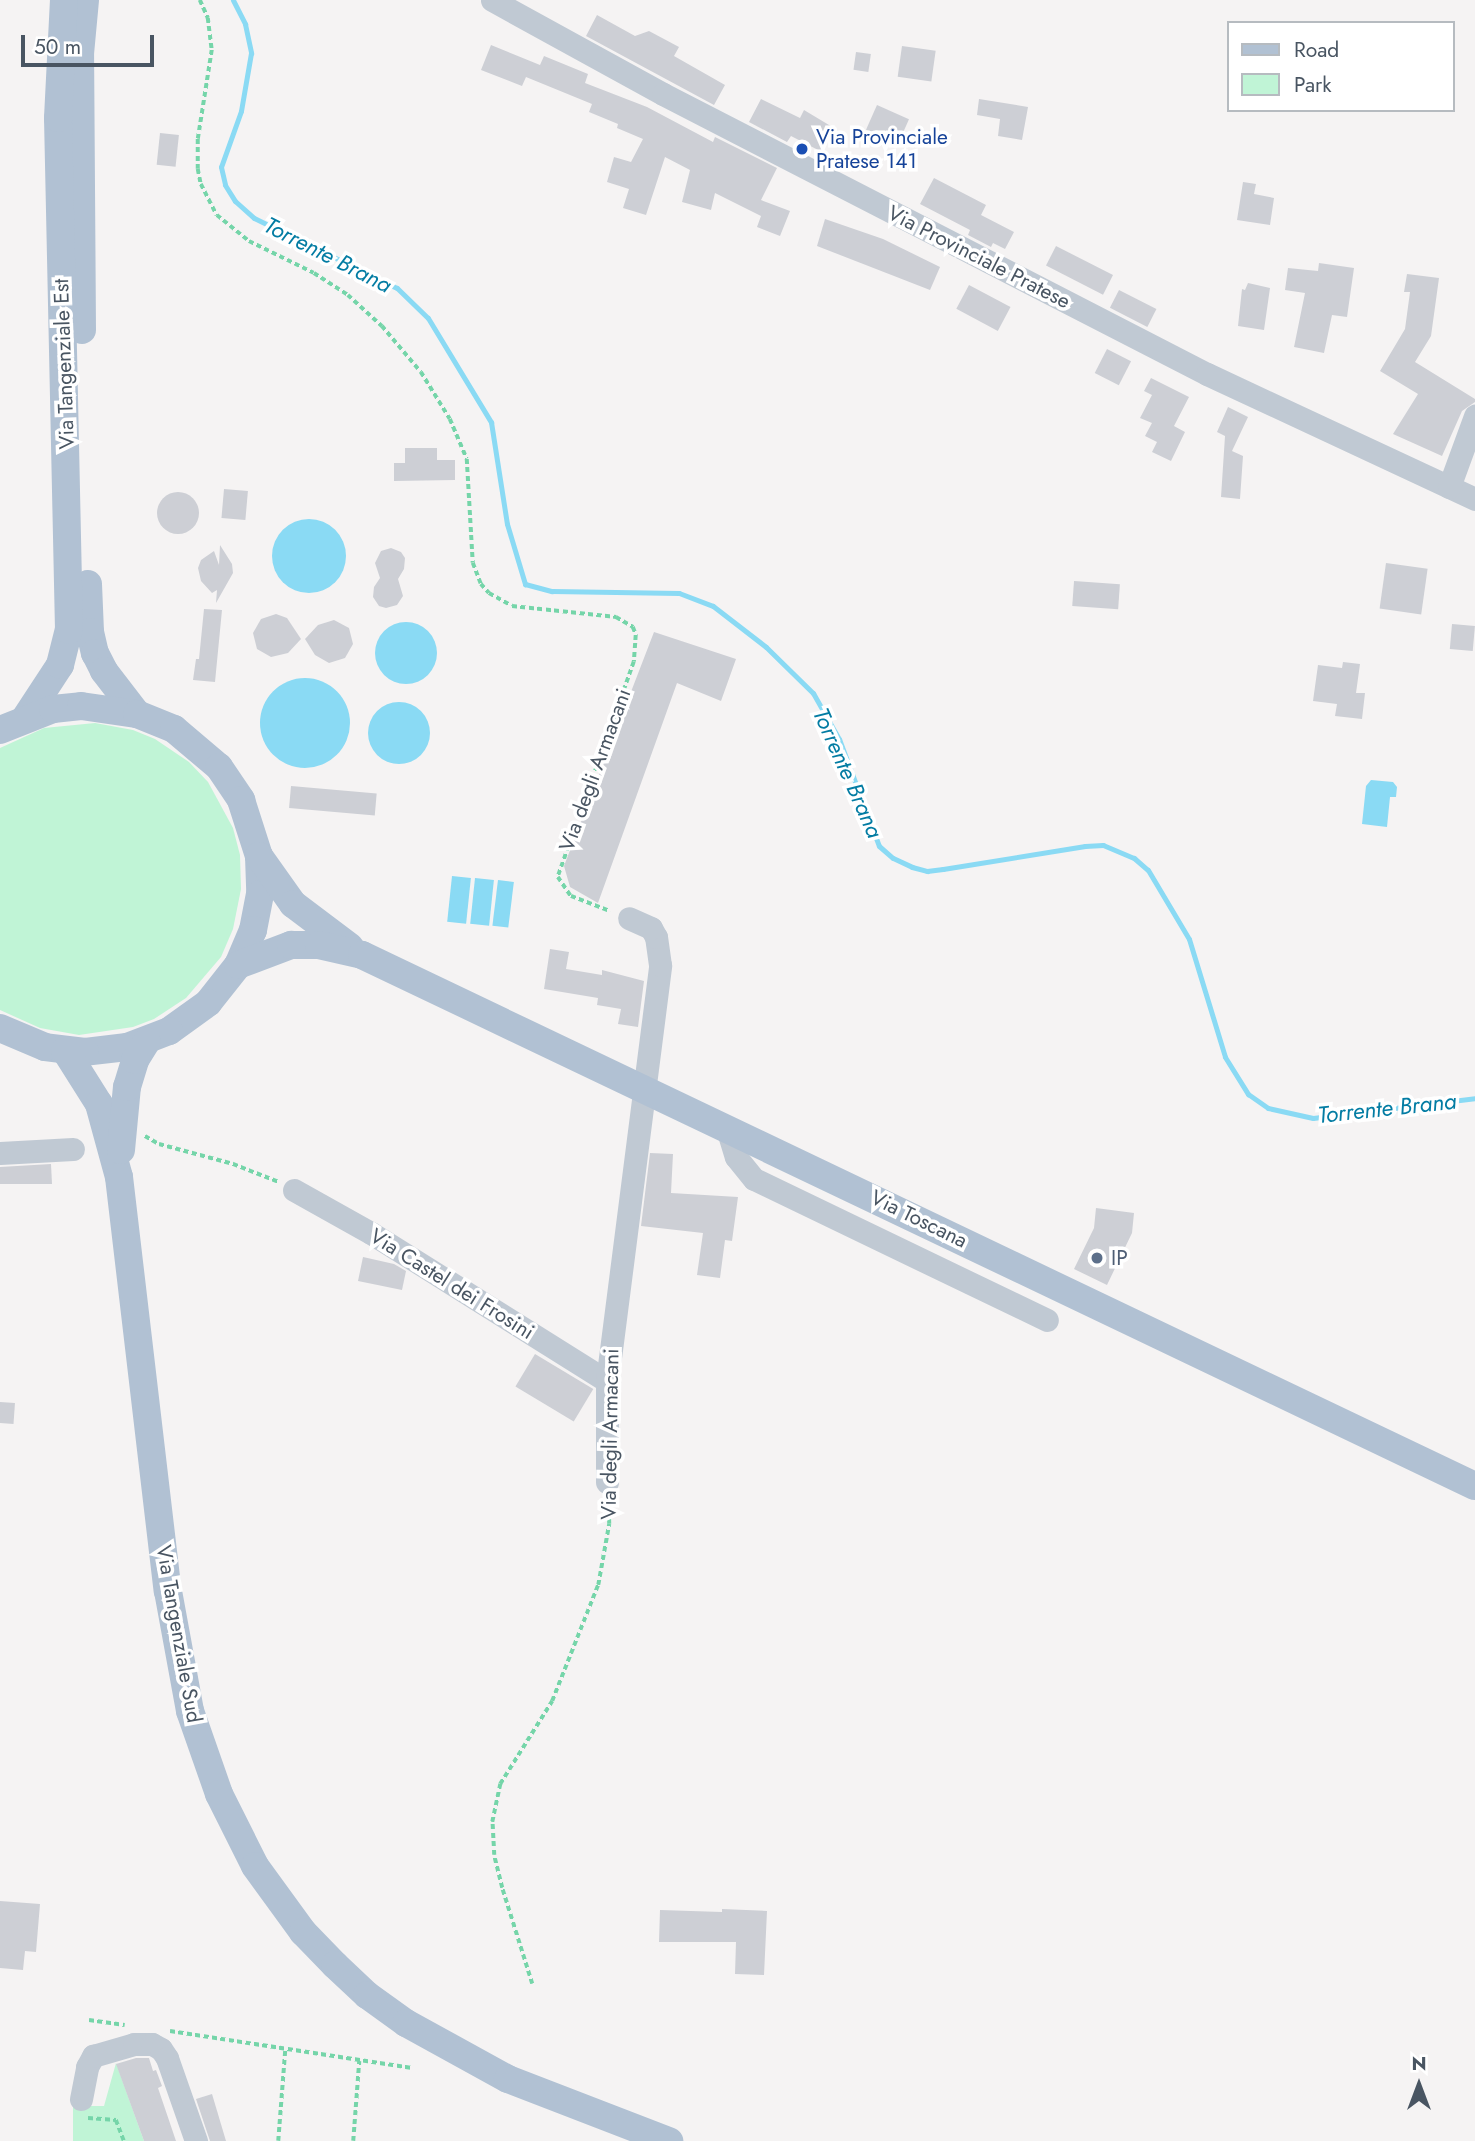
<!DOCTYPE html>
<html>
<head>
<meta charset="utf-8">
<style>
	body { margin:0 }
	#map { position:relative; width:1475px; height:2141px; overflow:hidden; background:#f5f3f3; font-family:Jost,sans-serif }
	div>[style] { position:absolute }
	.green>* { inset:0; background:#c0f4d6 }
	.water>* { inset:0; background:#8adaf4; transform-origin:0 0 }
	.round { border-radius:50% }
	.stream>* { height:5px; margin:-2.5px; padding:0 2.5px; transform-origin:2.5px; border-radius:2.5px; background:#8adaf4 }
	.building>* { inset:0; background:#cdcfd5; transform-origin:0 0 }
	.path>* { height:3.5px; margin-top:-1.75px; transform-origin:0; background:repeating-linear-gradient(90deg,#75d5a9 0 5px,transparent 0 8.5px) }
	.minor>* { height:23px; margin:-11.5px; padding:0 11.5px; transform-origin:11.5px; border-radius:11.5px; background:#c0c9d3 }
	.major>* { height:28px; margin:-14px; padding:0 14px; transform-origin:14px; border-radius:14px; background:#b1c1d3 }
	.dots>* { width:19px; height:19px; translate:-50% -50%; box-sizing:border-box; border:4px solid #fff; border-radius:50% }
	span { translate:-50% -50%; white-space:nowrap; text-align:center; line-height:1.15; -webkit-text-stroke:7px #fff; paint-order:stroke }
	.transit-label { font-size:21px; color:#164399 }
	.left { translate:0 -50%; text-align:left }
	.street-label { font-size:21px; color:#495562 }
	.service-label { font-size:21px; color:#4e5e75 }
	.water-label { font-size:23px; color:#037ca3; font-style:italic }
	.legend { position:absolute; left:1227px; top:21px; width:228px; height:91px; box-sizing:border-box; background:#fff; border:2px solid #b6bbc0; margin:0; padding:9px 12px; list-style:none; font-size:21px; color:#495562 }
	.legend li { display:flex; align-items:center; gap:14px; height:35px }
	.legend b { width:35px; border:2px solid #b6bbc0 }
	.north { position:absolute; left:1384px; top:2050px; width:70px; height:70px; -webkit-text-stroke:5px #fff; paint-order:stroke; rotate:0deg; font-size:19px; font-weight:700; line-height:28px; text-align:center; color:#495562 }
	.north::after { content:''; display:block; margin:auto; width:24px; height:32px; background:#495562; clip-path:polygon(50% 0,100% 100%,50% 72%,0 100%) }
	.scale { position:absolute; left:21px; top:35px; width:133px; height:32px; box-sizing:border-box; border:4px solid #495562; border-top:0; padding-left:9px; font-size:21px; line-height:24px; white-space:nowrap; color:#495562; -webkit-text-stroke:5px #fff; paint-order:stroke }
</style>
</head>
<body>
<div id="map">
	<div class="green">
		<div style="clip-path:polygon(95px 723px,133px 730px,155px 739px,189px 762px,208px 782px,233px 828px,240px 855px,241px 889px,233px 929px,221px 957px,186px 998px,154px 1019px,133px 1027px,79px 1035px,40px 1028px,0 1010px,0 748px,44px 728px)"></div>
		<div style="clip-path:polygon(116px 2063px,144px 2141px,73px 2141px,73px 2106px,104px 2106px)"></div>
	</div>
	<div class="water">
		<div class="round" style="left:272px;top:519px;width:74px;height:74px"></div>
		<div class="round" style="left:375px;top:622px;width:62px;height:62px"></div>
		<div class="round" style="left:260px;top:678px;width:90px;height:90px"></div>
		<div class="round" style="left:368px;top:702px;width:62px;height:62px"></div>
		<div style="clip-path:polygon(1371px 780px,1393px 782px,1397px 787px,1396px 797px,1390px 797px,1387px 827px,1362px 824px,1366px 786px)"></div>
		<div style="left:452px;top:876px;width:19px;height:46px;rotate:6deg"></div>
		<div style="left:475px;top:878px;width:19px;height:46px;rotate:6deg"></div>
		<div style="left:498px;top:880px;width:16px;height:46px;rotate:7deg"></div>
	</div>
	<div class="stream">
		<div style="left:233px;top:0;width:27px;rotate:63deg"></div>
		<div style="left:245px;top:24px;width:30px;rotate:78deg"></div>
		<div style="left:251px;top:53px;width:59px;rotate:99.8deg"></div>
		<div style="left:241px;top:111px;width:59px;rotate:109.7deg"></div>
		<div style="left:221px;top:167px;width:18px;rotate:77deg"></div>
		<div style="left:225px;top:185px;width:19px;rotate:58deg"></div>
		<div style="left:235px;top:201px;width:25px;rotate:42deg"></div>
		<div style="left:254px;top:218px;width:159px;rotate:26.1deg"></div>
		<div style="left:397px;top:288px;width:43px;rotate:44.1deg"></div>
		<div style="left:428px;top:318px;width:122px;rotate:58.8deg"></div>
		<div style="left:491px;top:422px;width:103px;rotate:81.1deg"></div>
		<div style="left:507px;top:524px;width:63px;rotate:73.3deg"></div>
		<div style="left:525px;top:584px;width:28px;rotate:15deg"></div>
		<div style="left:552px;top:591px;width:127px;rotate:0.9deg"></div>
		<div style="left:679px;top:593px;width:36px;rotate:21deg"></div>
		<div style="left:713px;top:606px;width:67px;rotate:37.7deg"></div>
		<div style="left:766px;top:647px;width:66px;rotate:44.4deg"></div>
		<div style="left:813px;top:693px;width:53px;rotate:60.5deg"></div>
		<div style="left:839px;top:739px;width:114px;rotate:69.5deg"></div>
		<div style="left:879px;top:846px;width:18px;rotate:41deg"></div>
		<div style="left:893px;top:858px;width:21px;rotate:25deg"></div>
		<div style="left:912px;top:867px;width:16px;rotate:15deg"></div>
		<div style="left:927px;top:871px;width:16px;rotate:-7deg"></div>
		<div style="left:943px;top:869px;width:144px;rotate:-9.2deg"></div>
		<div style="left:1085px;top:846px;width:18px;rotate:-3deg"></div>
		<div style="left:1103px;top:845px;width:34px;rotate:23deg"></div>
		<div style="left:1134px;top:858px;width:18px;rotate:41deg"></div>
		<div style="left:1148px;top:870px;width:80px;rotate:59.3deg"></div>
		<div style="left:1189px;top:939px;width:123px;rotate:73deg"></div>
		<div style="left:1225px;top:1057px;width:44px;rotate:58.1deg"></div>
		<div style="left:1248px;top:1094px;width:24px;rotate:35deg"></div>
		<div style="left:1268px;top:1108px;width:46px;rotate:12.5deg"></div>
		<div style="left:1313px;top:1118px;width:163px;rotate:-7deg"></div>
	</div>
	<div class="building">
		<div style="clip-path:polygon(597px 15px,635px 36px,649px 31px,679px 47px,674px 56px,725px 85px,714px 105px,586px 36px)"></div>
		<div style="clip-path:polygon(491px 45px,540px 65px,544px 56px,588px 74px,585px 83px,647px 107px,713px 142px,715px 137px,777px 168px,761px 200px,790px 211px,780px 236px,757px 227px,761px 216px,715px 193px,711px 210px,682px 202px,690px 170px,665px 157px,646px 215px,623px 208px,629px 189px,607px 182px,614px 157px,631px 162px,643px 139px,617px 128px,618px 124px,589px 112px,592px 104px,526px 77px,522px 86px,481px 70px)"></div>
		<div style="left:902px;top:46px;width:34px;height:31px;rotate:8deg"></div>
		<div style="left:856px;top:52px;width:15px;height:18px;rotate:8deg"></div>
		<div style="clip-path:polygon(761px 99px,800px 118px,804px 110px,834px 128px,822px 152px,791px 136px,787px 142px,749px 122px)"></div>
		<div style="clip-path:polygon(979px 99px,1028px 107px,1022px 140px,998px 136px,1000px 119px,977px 115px)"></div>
		<div style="left:877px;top:105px;width:35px;height:27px;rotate:24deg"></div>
		<div style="left:160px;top:133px;width:19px;height:32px;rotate:6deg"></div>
		<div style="clip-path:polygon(934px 178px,986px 205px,981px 215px,1014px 232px,1005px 249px,993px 243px,991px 247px,968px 235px,970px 230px,920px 204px)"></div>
		<div style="clip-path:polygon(1243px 182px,1256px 184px,1254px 194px,1274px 198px,1270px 225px,1237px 220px)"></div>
		<div style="clip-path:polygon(825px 219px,883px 239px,940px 267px,930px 290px,817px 246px)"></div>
		<div style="left:1056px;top:246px;width:64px;height:22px;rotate:27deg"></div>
		<div style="clip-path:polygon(1319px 263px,1354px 268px,1347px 317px,1332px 315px,1324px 353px,1294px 347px,1305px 293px,1285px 290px,1288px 268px,1318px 271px)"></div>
		<div style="clip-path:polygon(1407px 274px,1439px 278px,1431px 336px,1415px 362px,1475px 399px,1475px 402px,1462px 411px,1442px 456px,1393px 434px,1418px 394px,1380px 371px,1405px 329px,1410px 292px,1404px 292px)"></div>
		<div style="clip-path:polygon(1248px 283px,1270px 288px,1264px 330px,1238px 326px,1242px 289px,1245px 290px)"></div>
		<div style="left:969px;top:285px;width:47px;height:27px;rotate:28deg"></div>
		<div style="left:1119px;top:290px;width:42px;height:20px;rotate:27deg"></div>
		<div style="left:1107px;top:349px;width:27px;height:27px;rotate:27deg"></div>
		<div style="clip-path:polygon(1151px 378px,1189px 397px,1174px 426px,1185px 432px,1171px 461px,1152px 452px,1157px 442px,1145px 436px,1152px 423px,1140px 418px,1152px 395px,1144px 391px)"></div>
		<div style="clip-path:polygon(1228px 407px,1248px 417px,1232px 451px,1243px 456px,1240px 499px,1221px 497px,1225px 436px,1217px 432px)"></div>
		<div style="clip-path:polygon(405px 448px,437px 448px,437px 460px,455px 460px,455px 480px,394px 481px,394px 463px,405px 463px)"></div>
		<div style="left:224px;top:489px;width:24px;height:29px;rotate:5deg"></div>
		<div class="round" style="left:157px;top:492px;width:42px;height:42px"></div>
		<div style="clip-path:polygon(220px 545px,232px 564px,233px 573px,216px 603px,217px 590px,212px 593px,201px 581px,198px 568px,201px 560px,214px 551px,219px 565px)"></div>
		<div style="clip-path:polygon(391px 548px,401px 552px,405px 558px,404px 569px,398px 579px,403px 596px,397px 605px,386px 608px,379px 606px,373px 597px,374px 587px,380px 578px,375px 563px,381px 551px)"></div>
		<div style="left:1386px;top:563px;width:42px;height:46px;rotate:8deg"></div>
		<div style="left:1074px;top:581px;width:46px;height:25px;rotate:4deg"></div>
		<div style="clip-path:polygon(204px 609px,222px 610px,215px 682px,193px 680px,196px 659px,199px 659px)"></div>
		<div style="clip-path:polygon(276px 614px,287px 618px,301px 639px,288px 653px,271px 657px,257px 649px,253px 633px,261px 619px)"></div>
		<div style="clip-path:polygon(334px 620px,349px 628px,353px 644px,345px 658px,329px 663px,315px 655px,305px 639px,318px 625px)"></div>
		<div style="left:1452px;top:624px;width:23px;height:25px;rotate:5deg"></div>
		<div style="clip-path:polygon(654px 632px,736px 659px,721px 701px,677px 683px,598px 903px,570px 887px,564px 866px)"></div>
		<div style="clip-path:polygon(1343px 662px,1360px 664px,1356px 693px,1365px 693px,1362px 719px,1335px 716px,1337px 704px,1313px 701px,1318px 665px,1342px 668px)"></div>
		<div style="left:291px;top:786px;width:86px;height:22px;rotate:5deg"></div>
		<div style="clip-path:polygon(550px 949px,569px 952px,566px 969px,602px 975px,602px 970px,644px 981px,638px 1027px,618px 1024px,621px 1009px,597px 1005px,598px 998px,544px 989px)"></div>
		<div style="clip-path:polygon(650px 1153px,673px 1154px,671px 1193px,738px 1197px,732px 1241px,725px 1240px,720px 1278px,697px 1275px,703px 1233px,641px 1226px)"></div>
		<div style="clip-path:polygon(51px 1164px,52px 1184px,0 1184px,0 1167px)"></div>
		<div style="clip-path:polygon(1096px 1208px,1134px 1213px,1132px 1233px,1107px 1285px,1074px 1269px,1094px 1228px)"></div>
		<div style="clip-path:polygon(363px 1257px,394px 1264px,406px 1271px,402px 1290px,358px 1281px)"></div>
		<div style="left:535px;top:1354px;width:68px;height:38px;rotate:31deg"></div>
		<div style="left:0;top:1402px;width:15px;height:21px;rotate:4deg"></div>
		<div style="clip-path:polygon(0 1901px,40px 1904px,36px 1952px,25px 1951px,23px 1970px,0 1968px)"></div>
		<div style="clip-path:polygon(722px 1909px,767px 1911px,764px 1975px,735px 1974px,736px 1942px,659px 1942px,660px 1910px,722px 1912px)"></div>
		<div style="clip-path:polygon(136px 2058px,149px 2058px,153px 2071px,156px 2070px,162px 2086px,158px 2088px,176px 2141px,144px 2141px,116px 2064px)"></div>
		<div style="clip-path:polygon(212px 2094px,226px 2141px,210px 2141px,196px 2099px)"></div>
	</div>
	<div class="path">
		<div style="left:200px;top:0;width:20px;rotate:66deg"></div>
		<div style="left:208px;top:18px;width:32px;rotate:83deg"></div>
		<div style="left:212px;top:50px;width:90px;rotate:98.9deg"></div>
		<div style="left:198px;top:139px;width:30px;rotate:90deg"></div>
		<div style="left:198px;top:169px;width:15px;rotate:79deg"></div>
		<div style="left:201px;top:184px;width:35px;rotate:63deg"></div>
		<div style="left:217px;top:215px;width:41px;rotate:39.1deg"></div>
		<div style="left:249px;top:241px;width:72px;rotate:26.2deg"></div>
		<div style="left:314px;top:273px;width:40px;rotate:32.9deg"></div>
		<div style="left:348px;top:295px;width:46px;rotate:42.4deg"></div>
		<div style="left:382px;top:326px;width:60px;rotate:49.7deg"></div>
		<div style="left:421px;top:372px;width:55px;rotate:58.3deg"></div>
		<div style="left:450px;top:419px;width:43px;rotate:67deg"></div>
		<div style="left:467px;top:459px;width:104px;rotate:86.7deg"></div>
		<div style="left:473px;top:563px;width:22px;rotate:69deg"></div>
		<div style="left:481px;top:584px;width:12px;rotate:48deg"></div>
		<div style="left:489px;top:593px;width:26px;rotate:29deg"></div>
		<div style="left:512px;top:606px;width:105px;rotate:6deg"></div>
		<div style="left:616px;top:617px;width:20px;rotate:30deg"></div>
		<div style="left:633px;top:627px;width:9px;rotate:69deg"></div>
		<div style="left:636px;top:635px;width:27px;rotate:94deg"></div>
		<div style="left:634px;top:662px;width:228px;rotate:109.5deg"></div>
		<div style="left:558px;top:877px;width:23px;rotate:56deg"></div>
		<div style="left:571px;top:896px;width:42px;rotate:21deg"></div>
		<div style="left:145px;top:1136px;width:16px;rotate:30deg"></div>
		<div style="left:159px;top:1144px;width:77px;rotate:15.1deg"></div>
		<div style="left:233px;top:1164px;width:49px;rotate:21.4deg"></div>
		<div style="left:532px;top:1984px;width:101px;rotate:-107.4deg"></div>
		<div style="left:502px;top:1888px;width:34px;rotate:-104deg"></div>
		<div style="left:494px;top:1855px;width:33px;rotate:-93deg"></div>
		<div style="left:492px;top:1822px;width:39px;rotate:-78deg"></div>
		<div style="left:500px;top:1784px;width:98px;rotate:-57.9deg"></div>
		<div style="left:552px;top:1701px;width:125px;rotate:-68.4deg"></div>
		<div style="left:598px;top:1585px;width:62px;rotate:-79.8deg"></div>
		<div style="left:609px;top:1524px;width:23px;rotate:-92deg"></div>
		<div style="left:89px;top:2020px;width:36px;rotate:8deg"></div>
		<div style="left:170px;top:2031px;width:245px;rotate:8.7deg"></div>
		<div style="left:88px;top:2118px;width:28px;rotate:4deg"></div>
		<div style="left:116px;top:2120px;width:22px;rotate:69deg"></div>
		<div style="left:278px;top:2141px;width:92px;rotate:-85.6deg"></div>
		<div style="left:353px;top:2141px;width:80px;rotate:-85.7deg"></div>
	</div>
	<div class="minor">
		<div style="left:492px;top:0;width:195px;rotate:28.8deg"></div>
		<div style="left:663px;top:94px;width:612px;rotate:27.24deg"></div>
		<div style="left:1207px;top:374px;width:296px;rotate:25deg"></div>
		<div style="left:1449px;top:487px;width:76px;rotate:-69.9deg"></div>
		<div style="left:727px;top:1128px;width:30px;rotate:73deg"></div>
		<div style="left:736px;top:1157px;width:28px;rotate:51deg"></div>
		<div style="left:754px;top:1179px;width:325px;rotate:25.7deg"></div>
		<div style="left:0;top:1153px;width:73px;rotate:-3.1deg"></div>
		<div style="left:294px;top:1190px;width:88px;rotate:29.2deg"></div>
		<div style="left:371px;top:1233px;width:279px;rotate:32.1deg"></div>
		<div style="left:607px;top:1482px;width:101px;rotate:-90deg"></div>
		<div style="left:607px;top:1381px;width:419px;rotate:-82.7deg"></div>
		<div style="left:660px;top:965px;width:28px;rotate:-98deg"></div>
		<div style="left:656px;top:937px;width:10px;rotate:-119deg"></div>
		<div style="left:651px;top:928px;width:24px;rotate:-156deg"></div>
		<div style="left:81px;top:2099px;width:33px;rotate:-79deg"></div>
		<div style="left:87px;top:2067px;width:13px;rotate:-61deg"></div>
		<div style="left:93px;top:2056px;width:43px;rotate:-16.3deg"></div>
		<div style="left:134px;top:2044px;width:18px"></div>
		<div style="left:152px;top:2044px;width:10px;rotate:29deg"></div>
		<div style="left:161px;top:2049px;width:11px;rotate:56deg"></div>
		<div style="left:167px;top:2058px;width:88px;rotate:70.7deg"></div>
	</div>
	<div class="major">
		<div style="left:82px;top:330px;width:276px;rotate:-90.4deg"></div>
		<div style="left:80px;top:54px;width:54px;rotate:-84.7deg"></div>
		<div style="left:88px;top:584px;width:48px;rotate:87.6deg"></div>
		<div style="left:90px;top:632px;width:22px;rotate:77deg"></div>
		<div style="left:95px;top:653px;width:20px;rotate:63deg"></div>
		<div style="left:104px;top:671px;width:54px;rotate:52.5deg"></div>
		<div style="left:26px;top:717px;width:62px;rotate:-56.8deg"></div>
		<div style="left:60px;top:665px;width:36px;rotate:-76deg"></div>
		<div style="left:69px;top:630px;width:512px;rotate:-91.23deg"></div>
		<div style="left:58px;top:118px;width:118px;rotate:-87.1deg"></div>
		<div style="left:0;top:730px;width:57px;rotate:-21.6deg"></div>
		<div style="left:53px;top:709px;width:28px;rotate:-6deg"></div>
		<div style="left:81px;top:706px;width:57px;rotate:8.1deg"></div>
		<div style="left:137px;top:714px;width:40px;rotate:22deg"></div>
		<div style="left:174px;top:729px;width:59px;rotate:40.2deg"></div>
		<div style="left:219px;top:767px;width:40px;rotate:56deg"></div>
		<div style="left:241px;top:800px;width:59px;rotate:72.2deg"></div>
		<div style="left:259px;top:856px;width:38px;rotate:88deg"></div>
		<div style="left:260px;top:894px;width:37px;rotate:101deg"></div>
		<div style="left:253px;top:930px;width:38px;rotate:113deg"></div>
		<div style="left:238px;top:965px;width:48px;rotate:128.3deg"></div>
		<div style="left:208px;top:1003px;width:48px;rotate:144.3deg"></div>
		<div style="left:169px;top:1031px;width:45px;rotate:159.1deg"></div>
		<div style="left:127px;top:1047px;width:42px;rotate:173.2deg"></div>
		<div style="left:85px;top:1052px;width:40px;rotate:-172.9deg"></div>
		<div style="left:45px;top:1047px;width:49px;rotate:-157.1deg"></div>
		<div style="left:259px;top:856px;width:59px;rotate:54.7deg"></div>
		<div style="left:293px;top:904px;width:71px;rotate:37deg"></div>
		<div style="left:238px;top:965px;width:57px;rotate:-20.7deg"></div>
		<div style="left:291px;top:945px;width:28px"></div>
		<div style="left:319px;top:945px;width:44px;rotate:13.1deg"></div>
		<div style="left:362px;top:955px;width:1233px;rotate:25.51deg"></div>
		<div style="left:65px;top:1050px;width:64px;rotate:57.8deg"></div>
		<div style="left:99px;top:1104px;width:76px;rotate:74.7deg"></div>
		<div style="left:119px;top:1177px;width:417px;rotate:83.3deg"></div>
		<div style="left:168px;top:1591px;width:122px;rotate:79.6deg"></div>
		<div style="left:190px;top:1711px;width:88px;rotate:70.7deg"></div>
		<div style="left:219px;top:1794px;width:80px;rotate:63.4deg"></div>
		<div style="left:255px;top:1866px;width:82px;rotate:54deg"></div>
		<div style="left:303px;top:1932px;width:46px;rotate:45.9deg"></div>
		<div style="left:335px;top:1965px;width:44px;rotate:43.2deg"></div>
		<div style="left:367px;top:1995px;width:48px;rotate:35.7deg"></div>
		<div style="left:406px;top:2023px;width:116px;rotate:28.8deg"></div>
		<div style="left:508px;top:2079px;width:173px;rotate:21.1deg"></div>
		<div style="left:121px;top:1150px;width:63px;rotate:-84.6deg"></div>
		<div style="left:127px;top:1087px;width:28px;rotate:-73deg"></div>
		<div style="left:135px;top:1060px;width:22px;rotate:-58deg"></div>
	</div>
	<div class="dots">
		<div style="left:802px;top:149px;background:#1a4fb4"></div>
		<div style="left:1097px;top:1258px;background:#5c6f8a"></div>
	</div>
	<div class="transit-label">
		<span class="left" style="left:816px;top:149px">Via Provinciale<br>Pratese 141</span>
	</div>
	<div class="street-label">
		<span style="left:979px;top:257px;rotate:27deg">Via Provinciale Pratese</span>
		<span style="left:64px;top:364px;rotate:-92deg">Via Tangenziale Est</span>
		<span style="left:595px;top:770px;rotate:-70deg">Via degli Armacani</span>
		<span style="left:919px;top:1219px;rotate:26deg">Via Toscana</span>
		<span style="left:452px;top:1284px;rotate:32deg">Via Castel dei Frosini</span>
		<span style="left:610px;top:1434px;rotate:-89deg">Via degli Armacani</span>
		<span style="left:179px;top:1634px;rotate:80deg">Via Tangenziale Sud</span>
	</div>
	<div class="service-label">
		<span class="left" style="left:1111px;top:1258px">IP</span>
	</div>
	<div class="water-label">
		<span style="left:328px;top:255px;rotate:27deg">Torrente Brana</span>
		<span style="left:848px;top:773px;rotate:66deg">Torrente Brana</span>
		<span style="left:1387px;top:1108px;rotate:-6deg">Torrente Brana</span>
	</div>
	<ul class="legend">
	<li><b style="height:9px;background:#b1c1d3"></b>Road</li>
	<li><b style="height:19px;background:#c0f4d6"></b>Park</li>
	</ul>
	<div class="north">N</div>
	<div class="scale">50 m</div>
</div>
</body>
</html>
